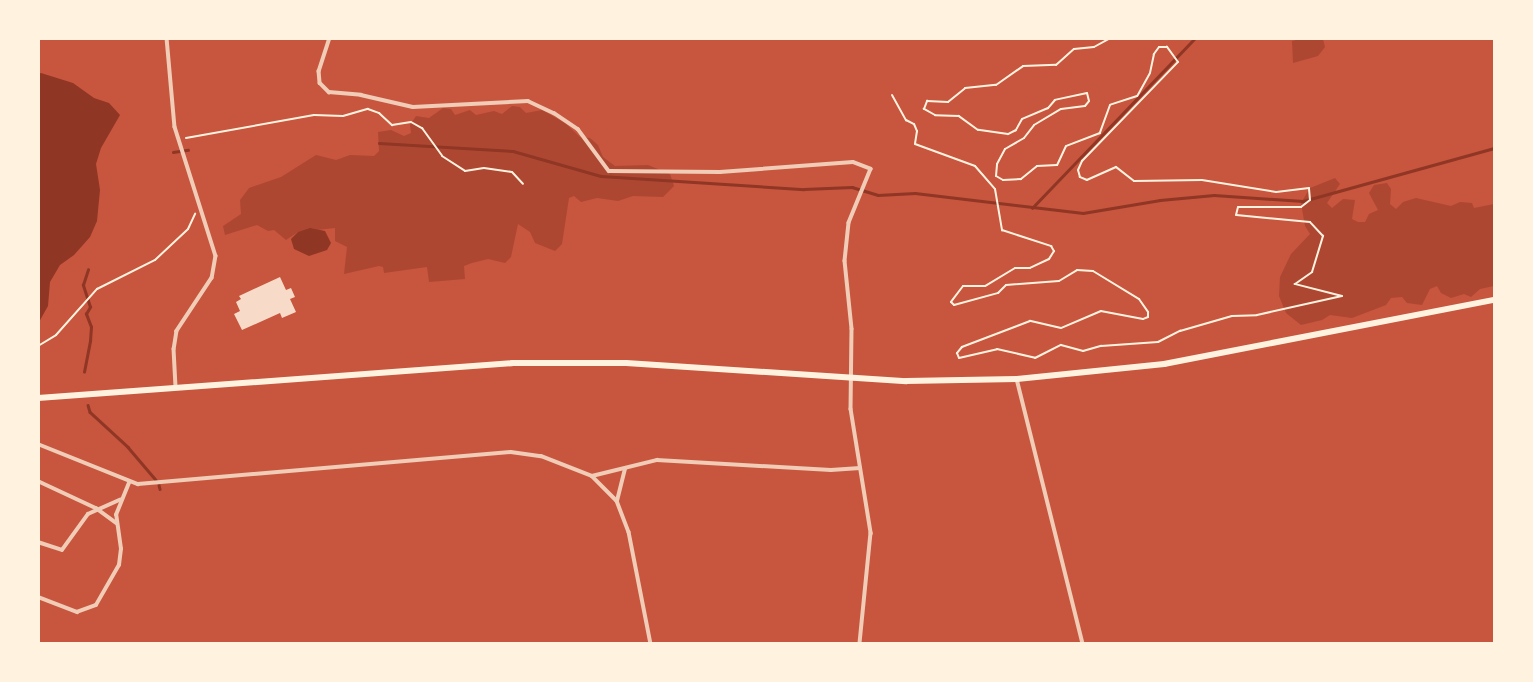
<!DOCTYPE html>
<html>
<head>
<meta charset="utf-8">
<style>
	body { margin:0 }
	#map { position:relative; width:1533px; height:682px; overflow:hidden; background:#c8553d; font-family:Jost,sans-serif }
	div>[style] { position:absolute }
	.green>* { inset:0; background:#ae4732 }
	.water>* { inset:0; background:#8f3625 }
	.stream>* { height:2.5px; margin:-1.25px; padding:0 1.25px; transform-origin:1.25px; border-radius:1.25px; background:#8f3625 }
	.building>* { inset:0; background:#f7dbc8 }
	.path>* { height:2px; margin:-1px; padding:0 1px; transform-origin:1px; border-radius:1px; background:#fff3e0 }
	.minor>* { height:3.5px; margin:-1.75px; padding:0 1.75px; transform-origin:1.75px; border-radius:1.75px; background:#f1ccb7 }
	.primary>* { height:6px; margin:-3px; padding:0 3px; transform-origin:3px; border-radius:3px; background:#fff3e0 }
	span { translate:-50% -50%; white-space:nowrap; text-align:center; line-height:1.15; -webkit-text-stroke:5px #fff3e0; paint-order:stroke }
	.frame { position:absolute; inset:0; border:40px solid #fff3e0; pointer-events:none }
</style>
</head>
<body>
<div id="map">
	<div class="green">
		<div style="clip-path:polygon(1300px 39px,1323px 39px,1325px 47px,1318px 56px,1293px 63px,1292px 41px)"></div>
		<div style="clip-path:polygon(512px 106px,520px 107px,526px 113px,542px 110px,565px 123px,580px 137px,590px 138px,598px 145px,603px 157px,615px 166px,648px 165px,670px 174px,674px 186px,663px 197px,633px 196px,618px 201px,597px 198px,581px 202px,574px 196px,569px 198px,562px 244px,555px 251px,535px 243px,530px 232px,518px 224px,511px 257px,505px 263px,488px 259px,472px 263px,464px 266px,465px 279px,429px 282px,427px 267px,384px 273px,383px 267px,379px 266px,344px 274px,347px 247px,335px 241px,335px 228px,298px 232px,286px 240px,274px 230px,268px 231px,257px 225px,225px 235px,223px 226px,241px 214px,240px 200px,249px 188px,281px 177px,316px 155px,336px 160px,350px 155px,374px 156px,379px 151px,378px 132px,391px 130px,404px 136px,411px 133px,410px 125px,416px 116px,429px 118px,443px 108px,451px 109px,455px 115px,470px 110px,476px 115px,494px 111px,502px 114px)"></div>
		<div style="clip-path:polygon(1335px 178px,1340px 184px,1327px 203px,1332px 208px,1343px 199px,1355px 200px,1352px 219px,1358px 222px,1365px 222px,1369px 214px,1378px 210px,1369px 193px,1374px 185px,1387px 183px,1391px 189px,1390px 204px,1396px 209px,1403px 202px,1416px 198px,1451px 206px,1460px 202px,1472px 203px,1474px 208px,1494px 204px,1494px 286px,1480px 289px,1471px 297px,1464px 294px,1451px 298px,1441px 293px,1437px 286px,1430px 289px,1422px 305px,1407px 303px,1402px 297px,1391px 298px,1386px 305px,1352px 318px,1330px 315px,1322px 320px,1301px 325px,1286px 313px,1279px 296px,1280px 277px,1291px 254px,1310px 234px,1305px 226px,1301px 203px,1310px 188px)"></div>
	</div>
	<div class="water">
		<div style="clip-path:polygon(41px 73px,73px 83px,94px 98px,109px 103px,120px 115px,101px 148px,96px 164px,100px 190px,97px 221px,90px 237px,74px 255px,60px 265px,50px 282px,48px 306px,39px 322px,38px 74px)"></div>
		<div style="clip-path:polygon(310px 228px,325px 231px,331px 243px,327px 250px,309px 256px,294px 249px,291px 239px,298px 232px)"></div>
	</div>
	<div class="stream">
		<div style="left:379px;top:143px;width:134px;rotate:3.4deg"></div>
		<div style="left:513px;top:151px;width:91px;rotate:15.9deg"></div>
		<div style="left:601px;top:176px;width:203px;rotate:3.7deg"></div>
		<div style="left:804px;top:189px;width:48px;rotate:-2.4deg"></div>
		<div style="left:852px;top:187px;width:27px;rotate:17deg"></div>
		<div style="left:878px;top:195px;width:37px;rotate:-3deg"></div>
		<div style="left:915px;top:193px;width:169px;rotate:6.8deg"></div>
		<div style="left:1083px;top:213px;width:78px;rotate:-9.6deg"></div>
		<div style="left:1160px;top:200px;width:54px;rotate:-5.3deg"></div>
		<div style="left:1214px;top:195px;width:89px;rotate:3.9deg"></div>
		<div style="left:1303px;top:201px;width:198px;rotate:-15.5deg"></div>
		<div style="left:173px;top:152px;width:15px;rotate:-8deg"></div>
		<div style="left:1032px;top:208px;width:236px;rotate:-46.2deg"></div>
		<div style="left:84px;top:372px;width:32px;rotate:-79deg"></div>
		<div style="left:90px;top:341px;width:14px;rotate:-86deg"></div>
		<div style="left:91px;top:327px;width:14px;rotate:-111deg"></div>
		<div style="left:86px;top:314px;width:8px;rotate:-60deg"></div>
		<div style="left:90px;top:307px;width:23px;rotate:-108deg"></div>
		<div style="left:83px;top:285px;width:16px;rotate:-72deg"></div>
		<div style="left:88px;top:405px;width:7px;rotate:74deg"></div>
		<div style="left:90px;top:412px;width:52px;rotate:42.6deg"></div>
		<div style="left:128px;top:447px;width:43px;rotate:49.7deg"></div>
		<div style="left:159px;top:485px;width:4px;rotate:76deg"></div>
	</div>
	<div class="building">
		<div style="clip-path:polygon(280px 277px,286px 290px,291px 288px,295px 297px,290px 299px,296px 312px,282px 318px,280px 313px,242px 330px,234px 314px,240px 311px,236px 302px,241px 299px,239px 296px)"></div>
	</div>
	<div class="path">
		<div style="left:892px;top:95px;width:29px;rotate:61deg"></div>
		<div style="left:906px;top:120px;width:9px;rotate:27deg"></div>
		<div style="left:914px;top:124px;width:8px;rotate:67deg"></div>
		<div style="left:917px;top:131px;width:13px;rotate:99deg"></div>
		<div style="left:915px;top:144px;width:64px;rotate:20.1deg"></div>
		<div style="left:975px;top:166px;width:30px;rotate:49deg"></div>
		<div style="left:995px;top:189px;width:42px;rotate:80.3deg"></div>
		<div style="left:1002px;top:230px;width:52px;rotate:18.1deg"></div>
		<div style="left:1051px;top:246px;width:6px;rotate:59deg"></div>
		<div style="left:1054px;top:251px;width:9px;rotate:122deg"></div>
		<div style="left:1049px;top:259px;width:21px;rotate:155deg"></div>
		<div style="left:1030px;top:268px;width:15px;rotate:180deg"></div>
		<div style="left:1015px;top:268px;width:35px;rotate:149deg"></div>
		<div style="left:985px;top:286px;width:22px;rotate:180deg"></div>
		<div style="left:963px;top:286px;width:20px;rotate:127deg"></div>
		<div style="left:951px;top:302px;width:4px;rotate:45deg"></div>
		<div style="left:954px;top:305px;width:46px;rotate:-15.3deg"></div>
		<div style="left:998px;top:293px;width:11px;rotate:-45deg"></div>
		<div style="left:1006px;top:285px;width:53px;rotate:-4.3deg"></div>
		<div style="left:1059px;top:281px;width:21px;rotate:-31deg"></div>
		<div style="left:1077px;top:270px;width:16px;rotate:4deg"></div>
		<div style="left:1093px;top:271px;width:54px;rotate:31.3deg"></div>
		<div style="left:1139px;top:299px;width:16px;rotate:55deg"></div>
		<div style="left:1148px;top:312px;width:5px;rotate:90deg"></div>
		<div style="left:1148px;top:317px;width:5px;rotate:158deg"></div>
		<div style="left:1143px;top:319px;width:43px;rotate:-169.2deg"></div>
		<div style="left:1101px;top:311px;width:43px;rotate:157deg"></div>
		<div style="left:1061px;top:328px;width:32px;rotate:-167deg"></div>
		<div style="left:1030px;top:321px;width:73px;rotate:159.1deg"></div>
		<div style="left:962px;top:347px;width:8px;rotate:130deg"></div>
		<div style="left:957px;top:353px;width:5px;rotate:68deg"></div>
		<div style="left:959px;top:358px;width:39px;rotate:-13deg"></div>
		<div style="left:997px;top:349px;width:39px;rotate:13deg"></div>
		<div style="left:1035px;top:358px;width:29px;rotate:-27deg"></div>
		<div style="left:1061px;top:345px;width:23px;rotate:15deg"></div>
		<div style="left:1083px;top:351px;width:19px;rotate:-16deg"></div>
		<div style="left:1101px;top:346px;width:57px;rotate:-4deg"></div>
		<div style="left:1158px;top:342px;width:25px;rotate:-27deg"></div>
		<div style="left:1180px;top:331px;width:54px;rotate:-16.1deg"></div>
		<div style="left:1232px;top:316px;width:25px;rotate:-2deg"></div>
		<div style="left:1257px;top:315px;width:87px;rotate:-12.6deg"></div>
		<div style="left:1342px;top:296px;width:49px;rotate:-165.7deg"></div>
		<div style="left:1295px;top:284px;width:21px;rotate:-35deg"></div>
		<div style="left:1312px;top:272px;width:38px;rotate:-73deg"></div>
		<div style="left:1323px;top:236px;width:19px;rotate:-133deg"></div>
		<div style="left:1310px;top:222px;width:74px;rotate:-174.6deg"></div>
		<div style="left:1236px;top:215px;width:8px;rotate:-76deg"></div>
		<div style="left:1238px;top:207px;width:63px"></div>
		<div style="left:1301px;top:207px;width:11px;rotate:-38deg"></div>
		<div style="left:1310px;top:200px;width:12px;rotate:-95deg"></div>
		<div style="left:1309px;top:188px;width:33px;rotate:173deg"></div>
		<div style="left:1276px;top:192px;width:75px;rotate:-170.8deg"></div>
		<div style="left:1202px;top:180px;width:68px;rotate:179.2deg"></div>
		<div style="left:1134px;top:181px;width:23px;rotate:-142deg"></div>
		<div style="left:1116px;top:167px;width:32px;rotate:156deg"></div>
		<div style="left:1087px;top:180px;width:8px;rotate:-157deg"></div>
		<div style="left:1080px;top:177px;width:7px;rotate:-106deg"></div>
		<div style="left:1078px;top:170px;width:10px;rotate:-66deg"></div>
		<div style="left:1082px;top:161px;width:138px;rotate:-45.9deg"></div>
		<div style="left:1178px;top:62px;width:19px;rotate:-126deg"></div>
		<div style="left:1167px;top:47px;width:8px;rotate:180deg"></div>
		<div style="left:1159px;top:47px;width:9px;rotate:126deg"></div>
		<div style="left:1154px;top:54px;width:19px;rotate:102deg"></div>
		<div style="left:1150px;top:73px;width:26px;rotate:119deg"></div>
		<div style="left:1137px;top:96px;width:28px;rotate:162deg"></div>
		<div style="left:1110px;top:105px;width:30px;rotate:110deg"></div>
		<div style="left:1100px;top:133px;width:36px;rotate:159deg"></div>
		<div style="left:1066px;top:146px;width:21px;rotate:115deg"></div>
		<div style="left:1057px;top:165px;width:20px;rotate:177deg"></div>
		<div style="left:1037px;top:166px;width:21px;rotate:141deg"></div>
		<div style="left:1021px;top:179px;width:18px;rotate:177deg"></div>
		<div style="left:1003px;top:180px;width:8px;rotate:-150deg"></div>
		<div style="left:996px;top:176px;width:12px;rotate:-85deg"></div>
		<div style="left:997px;top:164px;width:17px;rotate:-62deg"></div>
		<div style="left:1005px;top:149px;width:22px;rotate:-30deg"></div>
		<div style="left:1024px;top:138px;width:16px;rotate:-52deg"></div>
		<div style="left:1034px;top:125px;width:31px;rotate:-31deg"></div>
		<div style="left:1061px;top:109px;width:24px;rotate:-7deg"></div>
		<div style="left:1085px;top:106px;width:6px;rotate:-51deg"></div>
		<div style="left:1089px;top:101px;width:8px;rotate:-104deg"></div>
		<div style="left:1087px;top:93px;width:33px;rotate:168deg"></div>
		<div style="left:1055px;top:100px;width:11px;rotate:131deg"></div>
		<div style="left:1048px;top:108px;width:28px;rotate:157deg"></div>
		<div style="left:1022px;top:119px;width:13px;rotate:119deg"></div>
		<div style="left:1016px;top:130px;width:9px;rotate:153deg"></div>
		<div style="left:1008px;top:134px;width:30px;rotate:-172deg"></div>
		<div style="left:978px;top:130px;width:24px;rotate:-144deg"></div>
		<div style="left:959px;top:116px;width:24px;rotate:-178deg"></div>
		<div style="left:935px;top:115px;width:13px;rotate:-151deg"></div>
		<div style="left:924px;top:109px;width:9px;rotate:-69deg"></div>
		<div style="left:927px;top:101px;width:21px;rotate:3deg"></div>
		<div style="left:948px;top:102px;width:22px;rotate:-39deg"></div>
		<div style="left:965px;top:88px;width:31px;rotate:-6deg"></div>
		<div style="left:996px;top:85px;width:33px;rotate:-35deg"></div>
		<div style="left:1023px;top:66px;width:33px;rotate:-2deg"></div>
		<div style="left:1056px;top:65px;width:24px;rotate:-42deg"></div>
		<div style="left:1074px;top:49px;width:20px;rotate:-6deg"></div>
		<div style="left:1094px;top:47px;width:18px;rotate:-29deg"></div>
		<div style="left:186px;top:138px;width:130px;rotate:-10.2deg"></div>
		<div style="left:314px;top:115px;width:29px;rotate:2deg"></div>
		<div style="left:343px;top:116px;width:26px;rotate:-16deg"></div>
		<div style="left:368px;top:109px;width:12px;rotate:20deg"></div>
		<div style="left:379px;top:113px;width:18px;rotate:43deg"></div>
		<div style="left:392px;top:125px;width:19px;rotate:-9deg"></div>
		<div style="left:411px;top:122px;width:13px;rotate:29deg"></div>
		<div style="left:422px;top:128px;width:34px;rotate:54deg"></div>
		<div style="left:442px;top:156px;width:27px;rotate:33deg"></div>
		<div style="left:465px;top:171px;width:19px;rotate:-9deg"></div>
		<div style="left:484px;top:168px;width:28px;rotate:8deg"></div>
		<div style="left:512px;top:172px;width:16px;rotate:47deg"></div>
		<div style="left:38px;top:346px;width:21px;rotate:-31deg"></div>
		<div style="left:56px;top:335px;width:62px;rotate:-48.3deg"></div>
		<div style="left:97px;top:289px;width:65px;rotate:-26.6deg"></div>
		<div style="left:155px;top:260px;width:45px;rotate:-43.2deg"></div>
		<div style="left:188px;top:229px;width:17px;rotate:-65deg"></div>
	</div>
	<div class="minor">
		<div style="left:167px;top:38px;width:89px;rotate:84.9deg"></div>
		<div style="left:175px;top:127px;width:135px;rotate:72.4deg"></div>
		<div style="left:216px;top:256px;width:22px;rotate:100deg"></div>
		<div style="left:212px;top:278px;width:64px;rotate:123.4deg"></div>
		<div style="left:177px;top:331px;width:18px;rotate:99deg"></div>
		<div style="left:174px;top:349px;width:38px;rotate:87deg"></div>
		<div style="left:330px;top:38px;width:35px;rotate:108deg"></div>
		<div style="left:319px;top:71px;width:12px;rotate:85deg"></div>
		<div style="left:320px;top:83px;width:13px;rotate:45deg"></div>
		<div style="left:329px;top:92px;width:32px;rotate:5deg"></div>
		<div style="left:361px;top:95px;width:53px;rotate:13deg"></div>
		<div style="left:413px;top:107px;width:115px;rotate:-3deg"></div>
		<div style="left:528px;top:101px;width:29px;rotate:25deg"></div>
		<div style="left:554px;top:113px;width:29px;rotate:34deg"></div>
		<div style="left:578px;top:129px;width:52px;rotate:53.6deg"></div>
		<div style="left:609px;top:171px;width:111px;rotate:0.5deg"></div>
		<div style="left:720px;top:172px;width:133px;rotate:-4.3deg"></div>
		<div style="left:853px;top:162px;width:19px;rotate:21deg"></div>
		<div style="left:871px;top:169px;width:58px;rotate:112.2deg"></div>
		<div style="left:849px;top:223px;width:38px;rotate:96deg"></div>
		<div style="left:845px;top:261px;width:68px;rotate:84.1deg"></div>
		<div style="left:852px;top:329px;width:80px;rotate:90.7deg"></div>
		<div style="left:851px;top:409px;width:126px;rotate:80.8deg"></div>
		<div style="left:871px;top:533px;width:112px;rotate:95.7deg"></div>
		<div style="left:1017px;top:379px;width:273px;rotate:76deg"></div>
		<div style="left:38px;top:444px;width:108px;rotate:21.8deg"></div>
		<div style="left:138px;top:484px;width:374px;rotate:-4.9deg"></div>
		<div style="left:511px;top:452px;width:30px;rotate:8deg"></div>
		<div style="left:541px;top:456px;width:55px;rotate:21.4deg"></div>
		<div style="left:592px;top:476px;width:67px;rotate:-13.8deg"></div>
		<div style="left:657px;top:460px;width:174px;rotate:3.3deg"></div>
		<div style="left:831px;top:470px;width:29px;rotate:-4deg"></div>
		<div style="left:592px;top:476px;width:35px;rotate:45deg"></div>
		<div style="left:617px;top:501px;width:33px;rotate:69deg"></div>
		<div style="left:629px;top:532px;width:114px;rotate:78.9deg"></div>
		<div style="left:38px;top:481px;width:64px;rotate:25deg"></div>
		<div style="left:96px;top:508px;width:26px;rotate:36deg"></div>
		<div style="left:617px;top:501px;width:33px;rotate:-76deg"></div>
		<div style="left:38px;top:542px;width:25px;rotate:18deg"></div>
		<div style="left:62px;top:550px;width:44px;rotate:-54.2deg"></div>
		<div style="left:88px;top:514px;width:35px;rotate:-24deg"></div>
		<div style="left:38px;top:597px;width:42px;rotate:21deg"></div>
		<div style="left:77px;top:612px;width:20px;rotate:-20deg"></div>
		<div style="left:96px;top:605px;width:46px;rotate:-60.1deg"></div>
		<div style="left:119px;top:565px;width:16px;rotate:-83deg"></div>
		<div style="left:121px;top:549px;width:34px;rotate:-98deg"></div>
		<div style="left:116px;top:515px;width:35px;rotate:-68deg"></div>
	</div>
	<div class="primary">
		<div style="left:38px;top:398px;width:475px;rotate:-4.2deg"></div>
		<div style="left:512px;top:363px;width:114px"></div>
		<div style="left:626px;top:363px;width:281px;rotate:3.7deg"></div>
		<div style="left:906px;top:381px;width:111px;rotate:-1deg"></div>
		<div style="left:1017px;top:379px;width:148px;rotate:-5.8deg"></div>
		<div style="left:1164px;top:364px;width:336px;rotate:-11deg"></div>
	</div>
	<div class="frame"></div>
</div>
</body>
</html>
